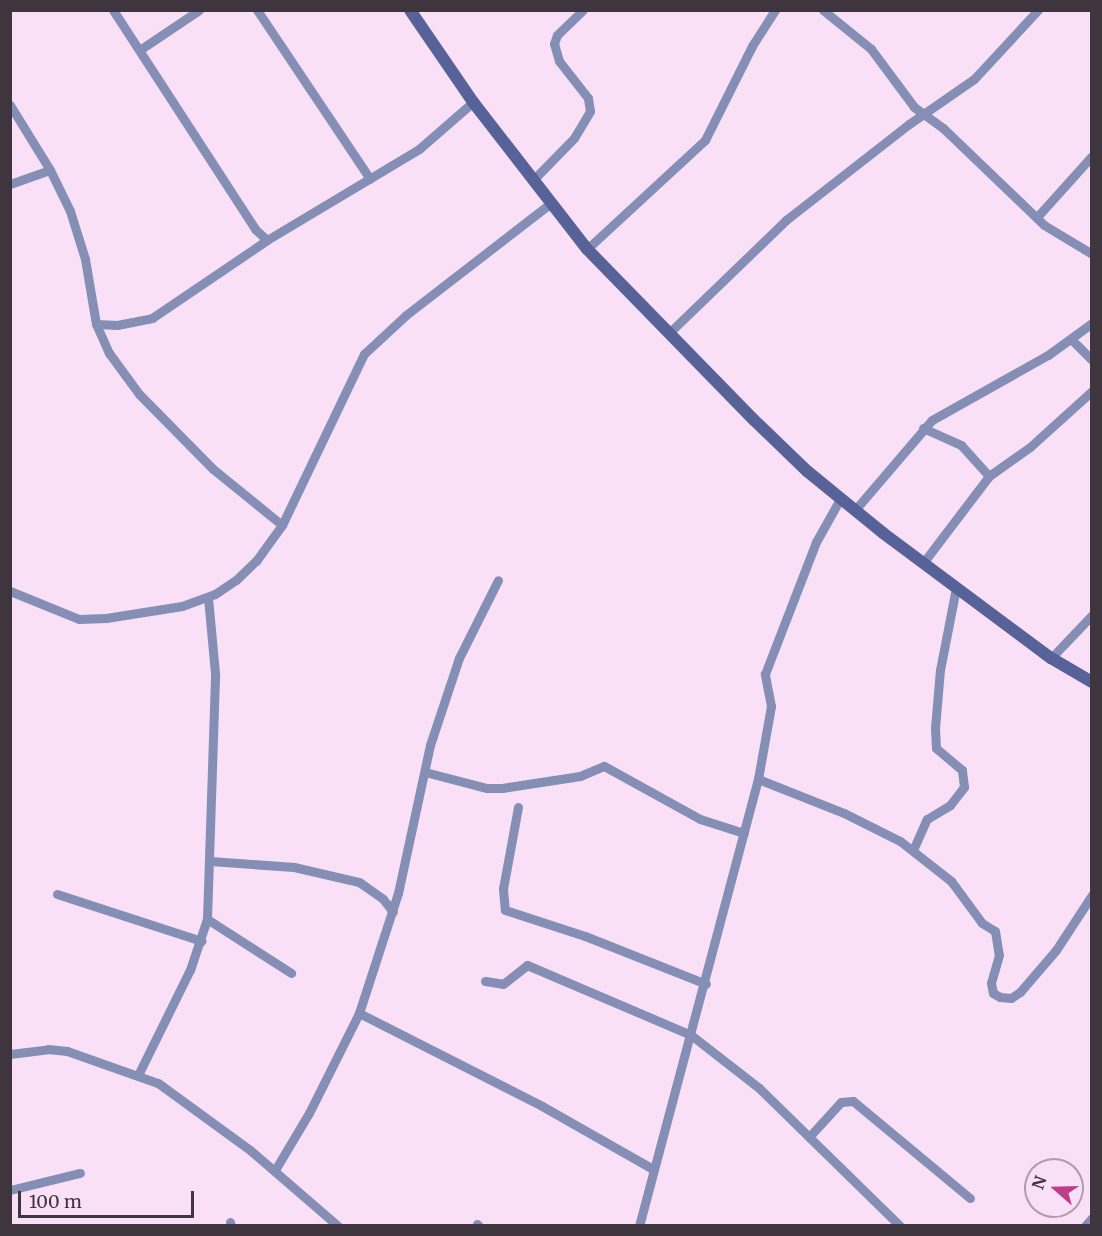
<!DOCTYPE html>
<html>
<head>
<meta charset="utf-8">
<style>
	body { margin:0 }
	#map { position:relative; width:1102px; height:1236px; overflow:hidden; background:#f9e0f7; font-family:Merriweather,serif }
	div>[style] { position:absolute }
	.street>* { height:9px; margin:-4.5px; padding:0 4.5px; transform-origin:4.5px; border-radius:4.5px; background:#858eb4 }
	.secondary>* { height:12px; margin:-6px; padding:0 6px; transform-origin:6px; border-radius:6px; background:#576298 }
	span { translate:-50% -50%; white-space:nowrap; text-align:center; line-height:1.15; -webkit-text-stroke:6px #f9e0f7; paint-order:stroke }
	.frame { position:absolute; inset:0; border:12px solid #3f353e; pointer-events:none }
	.north { position:absolute; left:1024px; top:1158px; width:60px; height:60px; box-sizing:border-box; background:#f9e0f7; border:2px solid #af9cad; border-radius:50%; rotate:290deg; font-size:16px; font-weight:700; line-height:24px; text-align:center; color:#3f353e }
	.north::after { content:''; display:block; margin:auto; width:21px; height:27px; background:#c03e88; clip-path:polygon(50% 0,100% 100%,50% 72%,0 100%) }
	.scale { position:absolute; left:18px; top:1191px; width:176px; height:27px; box-sizing:border-box; border:3px solid #3f353e; border-top:0; padding-left:8px; font-size:18px; line-height:21px; white-space:nowrap; color:#3f353e; -webkit-text-stroke:4px #f9e0f7; paint-order:stroke }
</style>
</head>
<body>
<div id="map">
	<div class="street">
		<div style="left:113px;top:10px;width:262px;rotate:57deg"></div>
		<div style="left:256px;top:230px;width:15px;rotate:42deg"></div>
		<div style="left:267px;top:240px;width:177px;rotate:-30.9deg"></div>
		<div style="left:419px;top:149px;width:72px;rotate:-41deg"></div>
		<div style="left:257px;top:10px;width:203px;rotate:56.2deg"></div>
		<div style="left:823px;top:10px;width:62px;rotate:39.1deg"></div>
		<div style="left:871px;top:49px;width:72px;rotate:53.4deg"></div>
		<div style="left:914px;top:107px;width:36px;rotate:36deg"></div>
		<div style="left:943px;top:128px;width:140px;rotate:43.8deg"></div>
		<div style="left:1044px;top:225px;width:56px;rotate:31.1deg"></div>
		<div style="left:141px;top:49px;width:70px;rotate:-33.9deg"></div>
		<div style="left:10px;top:105px;width:76px;rotate:58.4deg"></div>
		<div style="left:50px;top:170px;width:46px;rotate:64deg"></div>
		<div style="left:70px;top:211px;width:50px;rotate:72.6deg"></div>
		<div style="left:85px;top:259px;width:66px;rotate:80.4deg"></div>
		<div style="left:96px;top:324px;width:32px;rotate:66deg"></div>
		<div style="left:109px;top:353px;width:51px;rotate:53.8deg"></div>
		<div style="left:139px;top:394px;width:105px;rotate:45.4deg"></div>
		<div style="left:213px;top:469px;width:89px;rotate:39.1deg"></div>
		<div style="left:533px;top:180px;width:59px;rotate:-45.7deg"></div>
		<div style="left:574px;top:138px;width:31px;rotate:-59deg"></div>
		<div style="left:590px;top:111px;width:13px;rotate:-99deg"></div>
		<div style="left:588px;top:98px;width:47px;rotate:-128.1deg"></div>
		<div style="left:559px;top:61px;width:18px;rotate:-106deg"></div>
		<div style="left:554px;top:44px;width:9px;rotate:-72deg"></div>
		<div style="left:557px;top:35px;width:36px;rotate:-44deg"></div>
		<div style="left:10px;top:184px;width:42px;rotate:-19.3deg"></div>
		<div style="left:1037px;top:217px;width:82px;rotate:-48deg"></div>
		<div style="left:587px;top:249px;width:161px;rotate:-42.7deg"></div>
		<div style="left:705px;top:140px;width:105px;rotate:-63.4deg"></div>
		<div style="left:752px;top:46px;width:43px;rotate:-57.4deg"></div>
		<div style="left:96px;top:324px;width:21px;rotate:3deg"></div>
		<div style="left:117px;top:325px;width:36px;rotate:-11deg"></div>
		<div style="left:152px;top:318px;width:139px;rotate:-34.1deg"></div>
		<div style="left:669px;top:333px;width:163px;rotate:-44deg"></div>
		<div style="left:786px;top:220px;width:156px;rotate:-38deg"></div>
		<div style="left:909px;top:124px;width:79px;rotate:-34.7deg"></div>
		<div style="left:974px;top:79px;width:94px;rotate:-47.2deg"></div>
		<div style="left:1071px;top:339px;width:30px;rotate:45deg"></div>
		<div style="left:923px;top:428px;width:42px;rotate:24.1deg"></div>
		<div style="left:961px;top:445px;width:42px;rotate:47.9deg"></div>
		<div style="left:855px;top:510px;width:118px;rotate:-49.5deg"></div>
		<div style="left:932px;top:420px;width:133px;rotate:-29.3deg"></div>
		<div style="left:1048px;top:355px;width:54px;rotate:-36deg"></div>
		<div style="left:923px;top:563px;width:109px;rotate:-52.8deg"></div>
		<div style="left:989px;top:476px;width:50px;rotate:-35.3deg"></div>
		<div style="left:1030px;top:447px;width:84px;rotate:-42.1deg"></div>
		<div style="left:10px;top:591px;width:74px;rotate:22.1deg"></div>
		<div style="left:79px;top:619px;width:27px;rotate:-2deg"></div>
		<div style="left:106px;top:618px;width:77px;rotate:-9deg"></div>
		<div style="left:182px;top:606px;width:35px;rotate:-20deg"></div>
		<div style="left:215px;top:594px;width:25px;rotate:-34deg"></div>
		<div style="left:236px;top:580px;width:28px;rotate:-44deg"></div>
		<div style="left:256px;top:561px;width:44px;rotate:-54.2deg"></div>
		<div style="left:282px;top:525px;width:190px;rotate:-64.4deg"></div>
		<div style="left:364px;top:354px;width:57px;rotate:-42.9deg"></div>
		<div style="left:406px;top:315px;width:183px;rotate:-37.7deg"></div>
		<div style="left:1051px;top:658px;width:59px;rotate:-46.4deg"></div>
		<div style="left:425px;top:772px;width:64px;rotate:14.5deg"></div>
		<div style="left:487px;top:788px;width:15px"></div>
		<div style="left:502px;top:788px;width:79px;rotate:-8.7deg"></div>
		<div style="left:580px;top:776px;width:26px;rotate:-23deg"></div>
		<div style="left:604px;top:766px;width:110px;rotate:28.9deg"></div>
		<div style="left:700px;top:819px;width:46px;rotate:17.7deg"></div>
		<div style="left:758px;top:779px;width:92px;rotate:21.6deg"></div>
		<div style="left:844px;top:813px;width:63px;rotate:26.6deg"></div>
		<div style="left:900px;top:841px;width:65px;rotate:38.1deg"></div>
		<div style="left:951px;top:881px;width:52px;rotate:53.6deg"></div>
		<div style="left:982px;top:923px;width:15px;rotate:32deg"></div>
		<div style="left:995px;top:931px;width:24px;rotate:81deg"></div>
		<div style="left:999px;top:955px;width:29px;rotate:106deg"></div>
		<div style="left:991px;top:983px;width:10px;rotate:79deg"></div>
		<div style="left:993px;top:993px;width:8px;rotate:30deg"></div>
		<div style="left:1000px;top:997px;width:11px;rotate:5deg"></div>
		<div style="left:1011px;top:998px;width:11px;rotate:-34deg"></div>
		<div style="left:1020px;top:992px;width:55px;rotate:-49.4deg"></div>
		<div style="left:1056px;top:950px;width:66px;rotate:-56.8deg"></div>
		<div style="left:518px;top:807px;width:83px;rotate:100.4deg"></div>
		<div style="left:503px;top:889px;width:21px;rotate:85deg"></div>
		<div style="left:505px;top:910px;width:84px;rotate:18deg"></div>
		<div style="left:585px;top:936px;width:130px;rotate:21.6deg"></div>
		<div style="left:913px;top:850px;width:34px;rotate:-66deg"></div>
		<div style="left:927px;top:819px;width:27px;rotate:-31deg"></div>
		<div style="left:950px;top:805px;width:23px;rotate:-52deg"></div>
		<div style="left:964px;top:787px;width:17px;rotate:-97deg"></div>
		<div style="left:962px;top:770px;width:34px;rotate:-140deg"></div>
		<div style="left:936px;top:748px;width:20px;rotate:-93deg"></div>
		<div style="left:935px;top:728px;width:58px;rotate:-85.1deg"></div>
		<div style="left:940px;top:670px;width:84px;rotate:-79deg"></div>
		<div style="left:210px;top:861px;width:84px;rotate:4.1deg"></div>
		<div style="left:294px;top:867px;width:67px;rotate:13deg"></div>
		<div style="left:359px;top:882px;width:29px;rotate:35deg"></div>
		<div style="left:383px;top:899px;width:16px;rotate:52deg"></div>
		<div style="left:57px;top:894px;width:152px;rotate:18deg"></div>
		<div style="left:207px;top:919px;width:100px;rotate:32.7deg"></div>
		<div style="left:485px;top:981px;width:18px;rotate:9deg"></div>
		<div style="left:503px;top:984px;width:31px;rotate:-38deg"></div>
		<div style="left:527px;top:965px;width:178px;rotate:23.1deg"></div>
		<div style="left:691px;top:1035px;width:86px;rotate:37.9deg"></div>
		<div style="left:759px;top:1088px;width:197px;rotate:44.4deg"></div>
		<div style="left:359px;top:1013px;width:205px;rotate:26.9deg"></div>
		<div style="left:542px;top:1106px;width:128px;rotate:29.6deg"></div>
		<div style="left:10px;top:1054px;width:38px;rotate:-7deg"></div>
		<div style="left:48px;top:1049px;width:19px;rotate:6deg"></div>
		<div style="left:67px;top:1051px;width:96px;rotate:19.4deg"></div>
		<div style="left:158px;top:1083px;width:114px;rotate:36.1deg"></div>
		<div style="left:250px;top:1150px;width:116px;rotate:40.8deg"></div>
		<div style="left:138px;top:1075px;width:117px;rotate:-63.7deg"></div>
		<div style="left:190px;top:970px;width:54px;rotate:-71.6deg"></div>
		<div style="left:207px;top:919px;width:246px;rotate:-88.1deg"></div>
		<div style="left:215px;top:673px;width:76px;rotate:-95.3deg"></div>
		<div style="left:809px;top:1137px;width:47px;rotate:-47.6deg"></div>
		<div style="left:841px;top:1102px;width:12px;rotate:-5deg"></div>
		<div style="left:853px;top:1101px;width:152px;rotate:39.7deg"></div>
		<div style="left:275px;top:1170px;width:66px;rotate:-59.2deg"></div>
		<div style="left:309px;top:1113px;width:112px;rotate:-63.4deg"></div>
		<div style="left:359px;top:1013px;width:126px;rotate:-72deg"></div>
		<div style="left:398px;top:893px;width:151px;rotate:-77.8deg"></div>
		<div style="left:430px;top:745px;width:92px;rotate:-71.6deg"></div>
		<div style="left:459px;top:658px;width:87px;rotate:-63.4deg"></div>
		<div style="left:10px;top:1190px;width:72px;rotate:-13.7deg"></div>
		<div style="left:230px;top:1222px;width:4px;rotate:76deg"></div>
		<div style="left:477px;top:1224px;width:3px;rotate:45deg"></div>
		<div style="left:639px;top:1226px;width:463px;rotate:-75.1deg"></div>
		<div style="left:758px;top:779px;width:74px;rotate:-79.9deg"></div>
		<div style="left:771px;top:706px;width:33px;rotate:-101deg"></div>
		<div style="left:765px;top:674px;width:142px;rotate:-68.9deg"></div>
		<div style="left:816px;top:542px;width:49px;rotate:-60.8deg"></div>
		<div style="left:1085px;top:1226px;width:11px;rotate:-49deg"></div>
	</div>
	<div class="secondary">
		<div style="left:410px;top:10px;width:112px;rotate:55.6deg"></div>
		<div style="left:473px;top:102px;width:186px;rotate:52.2deg"></div>
		<div style="left:587px;top:249px;width:239px;rotate:45.7deg"></div>
		<div style="left:754px;top:420px;width:74px;rotate:43.9deg"></div>
		<div style="left:807px;top:471px;width:98px;rotate:39.2deg"></div>
		<div style="left:883px;top:533px;width:209px;rotate:36.7deg"></div>
		<div style="left:1051px;top:658px;width:48px;rotate:30.3deg"></div>
	</div>
	<div class="frame"></div>
	<div class="north">N</div>
	<div class="scale">100 m</div>
</div>
</body>
</html>
